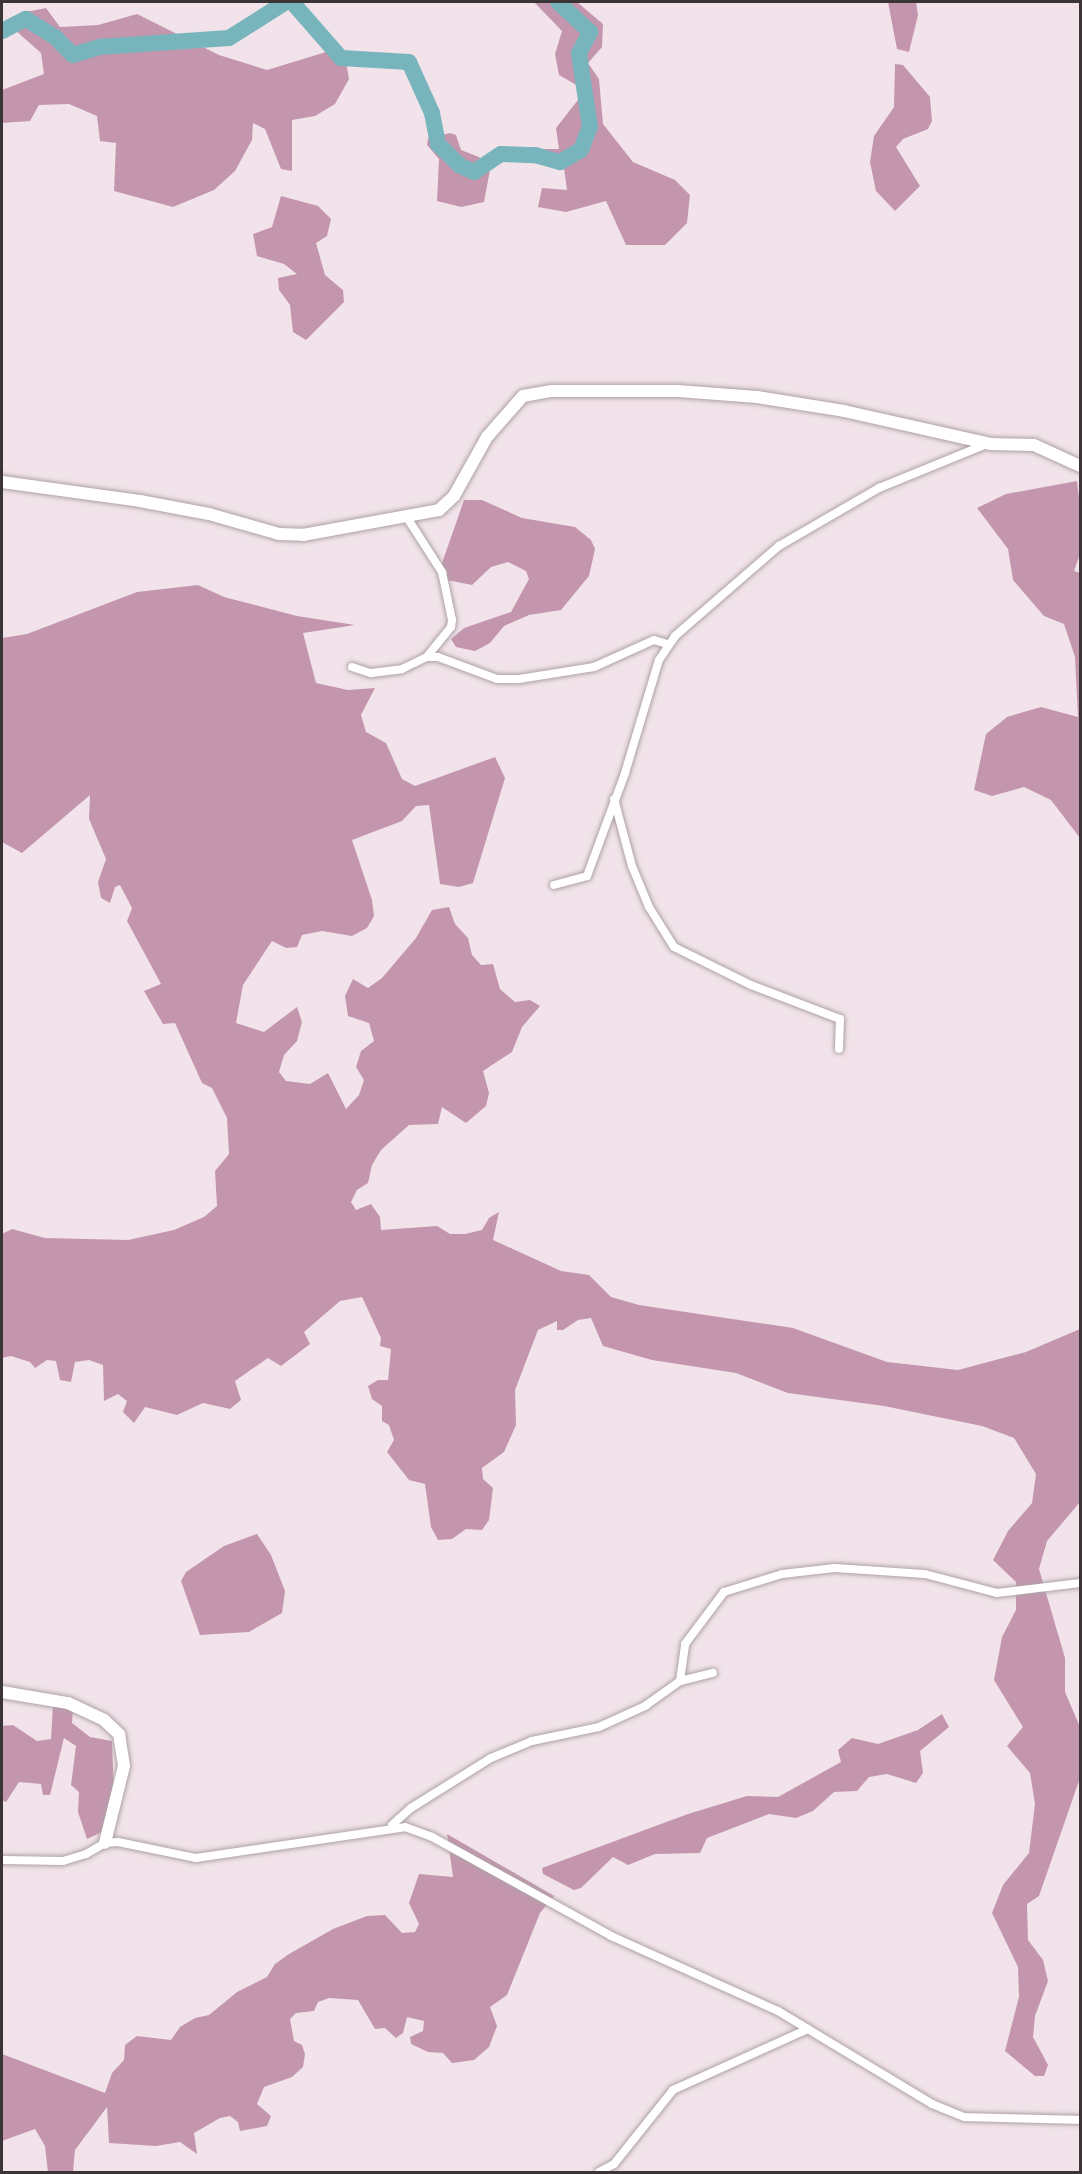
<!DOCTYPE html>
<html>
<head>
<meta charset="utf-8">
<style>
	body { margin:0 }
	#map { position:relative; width:1082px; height:2174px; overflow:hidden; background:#f2e3ea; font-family:Literata,serif }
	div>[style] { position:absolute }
	.forest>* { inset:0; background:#c496ae }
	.river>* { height:16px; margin:-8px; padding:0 8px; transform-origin:8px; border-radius:8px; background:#78b4bc }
	.roads { filter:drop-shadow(0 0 2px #aea1a7) drop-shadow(0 0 2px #aea1a7) }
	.street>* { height:8px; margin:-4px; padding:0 4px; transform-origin:4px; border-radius:4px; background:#fff }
	.secondary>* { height:12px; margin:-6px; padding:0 6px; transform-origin:6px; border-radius:6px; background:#fff }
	span { translate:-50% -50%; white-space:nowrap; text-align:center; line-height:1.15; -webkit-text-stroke:4.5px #fff1f8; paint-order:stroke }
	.frame { position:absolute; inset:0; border:3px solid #3a3437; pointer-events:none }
</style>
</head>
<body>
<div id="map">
	<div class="forest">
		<div style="clip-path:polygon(534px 2px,577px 2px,603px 24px,602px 47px,588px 63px,599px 79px,603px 124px,633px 162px,675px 180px,690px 195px,687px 223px,665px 245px,626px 245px,606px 201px,566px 212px,538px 207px,542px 188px,567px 190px,564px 168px,525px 160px,529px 149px,559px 149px,556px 128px,581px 96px,580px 87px,559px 75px,555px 54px,562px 31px)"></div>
		<div style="clip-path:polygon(888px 2px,916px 2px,918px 15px,909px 52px,897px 49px)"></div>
		<div style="clip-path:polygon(46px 8px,60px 27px,98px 25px,137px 14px,219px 55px,267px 70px,326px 52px,345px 55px,349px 79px,335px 104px,315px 116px,292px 120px,292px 171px,281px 169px,265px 129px,253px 123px,252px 140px,235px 171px,214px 190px,173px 207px,114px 191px,116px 143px,100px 141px,97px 116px,69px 104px,39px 105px,30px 121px,2px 123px,2px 90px,44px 74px,41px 53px,14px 29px,26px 12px)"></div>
		<div style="clip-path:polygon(895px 64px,903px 65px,930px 97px,932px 121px,928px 129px,903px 139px,896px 147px,920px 186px,895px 211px,876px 191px,870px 162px,874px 136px,894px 107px)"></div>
		<div style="clip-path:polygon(450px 133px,456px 135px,461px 150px,479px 157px,490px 170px,484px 202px,461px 207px,437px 201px,439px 159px,427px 145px,428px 138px)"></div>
		<div style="clip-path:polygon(281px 196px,318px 206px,331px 219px,327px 236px,316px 243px,325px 275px,343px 290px,344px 302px,306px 340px,293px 332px,290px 305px,279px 290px,278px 278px,297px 274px,284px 264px,257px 256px,253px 234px,272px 227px)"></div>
		<div style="clip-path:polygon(1077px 481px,1080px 506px,1080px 554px,1074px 571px,1080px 573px,1080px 838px,1051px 800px,1024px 787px,992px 796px,974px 790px,986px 734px,1007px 717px,1041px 707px,1078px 717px,1075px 657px,1064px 624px,1044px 616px,1013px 580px,1008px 549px,977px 508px,1006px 494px)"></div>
		<div style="clip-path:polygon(464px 500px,482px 500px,522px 518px,575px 527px,591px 540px,595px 549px,589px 576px,561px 610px,529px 615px,504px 626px,490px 643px,475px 651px,456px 647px,451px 639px,464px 628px,511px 612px,529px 579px,526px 571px,508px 562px,491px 567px,472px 585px,447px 580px,441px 566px)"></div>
		<div style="clip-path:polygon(198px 585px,224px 597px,297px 616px,355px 625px,303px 633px,316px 683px,348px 690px,375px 688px,361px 715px,366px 732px,386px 743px,402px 779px,415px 786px,495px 757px,505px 778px,473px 883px,459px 887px,440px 884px,429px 805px,416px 806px,402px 821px,352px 840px,372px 900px,374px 916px,367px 928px,352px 936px,322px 931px,302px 935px,297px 947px,286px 948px,272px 941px,243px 985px,236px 1023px,264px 1032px,297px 1007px,302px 1022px,297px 1041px,284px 1055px,279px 1072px,286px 1081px,310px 1084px,328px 1073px,346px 1109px,359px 1095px,364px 1080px,356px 1067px,361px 1051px,374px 1041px,369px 1023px,348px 1016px,345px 996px,353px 979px,368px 988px,382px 978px,416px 938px,432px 910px,449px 907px,455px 924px,468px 938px,472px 955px,481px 965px,493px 964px,500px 989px,515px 1002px,530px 1000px,540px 1006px,522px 1027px,512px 1052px,483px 1071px,489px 1093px,486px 1106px,466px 1123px,442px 1107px,438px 1124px,409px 1125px,381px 1150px,372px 1165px,368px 1183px,357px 1190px,351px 1202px,356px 1210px,371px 1204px,380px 1217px,381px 1230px,437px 1226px,450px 1234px,465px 1234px,482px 1230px,489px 1218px,499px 1212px,493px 1240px,561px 1271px,589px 1275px,611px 1297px,639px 1305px,793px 1328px,887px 1362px,958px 1370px,1026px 1352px,1080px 1329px,1080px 1502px,1047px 1541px,1039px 1569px,1065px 1658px,1065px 1692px,1080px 1727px,1080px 1778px,1039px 1896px,1027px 1904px,1028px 1940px,1043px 1960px,1048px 1981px,1035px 2016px,1033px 2037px,1048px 2065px,1044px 2076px,1035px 2076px,1005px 2051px,1019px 1997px,1018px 1967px,992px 1913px,1003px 1885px,1029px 1853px,1035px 1804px,1030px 1773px,1007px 1746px,1023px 1727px,994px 1680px,1002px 1637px,1016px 1610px,1016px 1582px,993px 1560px,1008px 1531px,1032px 1503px,1036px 1474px,1014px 1438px,982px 1426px,884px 1406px,788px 1393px,736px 1373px,652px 1360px,603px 1346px,591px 1318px,578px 1320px,563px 1330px,557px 1330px,557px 1321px,538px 1330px,515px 1390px,516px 1425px,504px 1452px,482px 1468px,483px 1479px,493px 1488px,489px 1520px,482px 1530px,466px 1529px,452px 1539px,438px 1540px,431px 1527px,425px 1484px,409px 1480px,387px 1452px,394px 1440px,389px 1425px,382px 1421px,382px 1406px,372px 1399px,368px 1386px,378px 1380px,388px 1380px,391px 1349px,380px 1346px,381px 1338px,362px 1297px,340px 1301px,304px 1332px,310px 1344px,281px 1366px,268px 1358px,235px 1381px,241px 1400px,230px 1409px,203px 1403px,177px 1415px,145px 1407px,134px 1423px,123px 1412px,127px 1401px,118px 1394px,104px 1401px,103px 1365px,89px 1360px,75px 1362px,71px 1382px,60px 1380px,56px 1361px,47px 1360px,35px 1368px,30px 1362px,11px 1356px,2px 1358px,2px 1234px,12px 1229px,45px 1238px,128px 1240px,174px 1230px,204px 1217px,217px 1206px,215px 1171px,229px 1154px,227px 1118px,212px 1088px,202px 1083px,175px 1023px,163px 1024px,144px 991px,161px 984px,127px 921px,132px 908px,120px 885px,115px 887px,110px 903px,101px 898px,98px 882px,106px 859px,89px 819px,90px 795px,22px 853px,2px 842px,2px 638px,27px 634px,137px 592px)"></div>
		<div style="clip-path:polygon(257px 1534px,271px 1555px,285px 1591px,282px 1613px,249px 1632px,200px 1635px,181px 1581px,186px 1572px,224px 1546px)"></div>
		<div style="clip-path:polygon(53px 1704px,73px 1707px,72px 1723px,90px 1737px,112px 1741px,115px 1826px,87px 1839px,78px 1812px,79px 1792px,71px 1785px,76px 1746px,64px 1738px,50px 1795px,43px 1795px,41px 1784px,19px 1782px,6px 1802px,2px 1800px,2px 1726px,13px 1725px,37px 1741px,51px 1739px)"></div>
		<div style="clip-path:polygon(942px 1714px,949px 1727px,920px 1751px,923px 1773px,916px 1783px,887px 1774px,869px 1777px,857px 1791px,834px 1792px,813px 1811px,796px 1818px,769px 1814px,707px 1838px,700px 1853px,655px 1854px,628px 1865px,613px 1857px,581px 1888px,574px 1890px,543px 1874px,542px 1868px,688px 1814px,747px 1796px,778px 1797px,841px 1762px,838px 1750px,852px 1738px,878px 1744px,918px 1730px)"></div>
		<div style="clip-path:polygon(447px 1834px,554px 1896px,540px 1913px,507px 1995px,490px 2007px,497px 2026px,489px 2047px,474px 2060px,452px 2063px,443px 2053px,428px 2052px,411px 2044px,410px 2037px,423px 2031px,424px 2021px,407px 2017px,403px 2033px,396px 2038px,385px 2028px,375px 2029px,358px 2000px,329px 1998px,318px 2002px,314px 2011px,296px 2013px,290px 2019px,294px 2041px,302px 2045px,305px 2054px,303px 2067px,292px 2077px,264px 2087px,257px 2104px,271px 2116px,267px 2126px,240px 2131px,238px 2122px,230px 2116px,220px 2118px,194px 2133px,197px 2154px,180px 2142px,156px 2146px,109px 2143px,107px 2107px,75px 2150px,73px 2172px,48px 2172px,45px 2146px,35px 2129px,2px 2141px,2px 2054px,105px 2093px,112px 2073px,124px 2060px,125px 2045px,137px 2036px,171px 2040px,180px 2027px,195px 2018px,209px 2015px,237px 1992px,267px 1977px,275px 1964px,289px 1954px,333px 1929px,367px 1916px,385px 1915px,402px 1933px,415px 1932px,419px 1924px,409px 1903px,419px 1874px,453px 1877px)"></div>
	</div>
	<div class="river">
		<div style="left:292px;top:2px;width:74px;rotate:48.8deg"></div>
		<div style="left:341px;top:58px;width:68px;rotate:3.4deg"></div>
		<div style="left:409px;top:62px;width:56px;rotate:65.7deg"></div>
		<div style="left:432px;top:113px;width:32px;rotate:79deg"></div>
		<div style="left:438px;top:144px;width:30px;rotate:45deg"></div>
		<div style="left:459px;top:165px;width:17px;rotate:25deg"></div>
		<div style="left:474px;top:172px;width:32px;rotate:-34deg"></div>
		<div style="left:501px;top:154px;width:34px;rotate:2deg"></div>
		<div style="left:535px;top:155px;width:26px;rotate:16deg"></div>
		<div style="left:560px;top:162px;width:24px;rotate:-30deg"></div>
		<div style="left:581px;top:150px;width:25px;rotate:-69deg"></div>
		<div style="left:590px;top:127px;width:75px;rotate:-98.5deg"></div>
		<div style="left:579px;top:53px;width:24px;rotate:-62deg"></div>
		<div style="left:590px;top:32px;width:44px;rotate:-136.8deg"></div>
		<div style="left:2px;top:31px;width:27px;rotate:-27deg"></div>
		<div style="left:26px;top:19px;width:36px;rotate:32deg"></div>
		<div style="left:56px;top:38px;width:24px;rotate:45deg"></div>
		<div style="left:73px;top:55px;width:27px;rotate:-17deg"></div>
		<div style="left:99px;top:47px;width:130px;rotate:-4deg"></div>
		<div style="left:229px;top:38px;width:67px;rotate:-32.3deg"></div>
	</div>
	<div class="roads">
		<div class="street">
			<div style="left:406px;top:516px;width:67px;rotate:57.3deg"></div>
			<div style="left:442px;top:572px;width:49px;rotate:78.2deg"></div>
			<div style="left:452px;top:620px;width:7px;rotate:98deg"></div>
			<div style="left:451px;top:627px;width:38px;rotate:129deg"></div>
			<div style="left:427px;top:657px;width:11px"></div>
			<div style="left:438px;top:657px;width:63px;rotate:20.4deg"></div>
			<div style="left:497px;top:679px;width:22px"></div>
			<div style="left:519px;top:679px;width:76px;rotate:-9.1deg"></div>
			<div style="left:594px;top:667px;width:66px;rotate:-24.2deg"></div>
			<div style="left:654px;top:640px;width:14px;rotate:17deg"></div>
			<div style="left:352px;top:667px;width:20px;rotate:18deg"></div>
			<div style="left:371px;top:673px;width:31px;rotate:-7deg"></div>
			<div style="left:402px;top:669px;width:28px;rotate:-26deg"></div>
			<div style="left:614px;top:799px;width:69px;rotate:75deg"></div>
			<div style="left:632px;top:866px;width:44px;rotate:67.5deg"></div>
			<div style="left:649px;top:907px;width:47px;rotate:58deg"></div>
			<div style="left:674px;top:947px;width:86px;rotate:26.3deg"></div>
			<div style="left:751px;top:985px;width:95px;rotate:20.9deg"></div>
			<div style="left:840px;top:1019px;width:30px;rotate:92deg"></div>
			<div style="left:554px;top:885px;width:34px;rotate:-15deg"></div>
			<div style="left:587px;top:876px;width:110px;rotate:-69.7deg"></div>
			<div style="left:625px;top:773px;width:118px;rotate:-73.3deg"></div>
			<div style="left:659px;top:660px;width:29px;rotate:-56deg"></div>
			<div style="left:675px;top:636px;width:138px;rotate:-40.9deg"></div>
			<div style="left:779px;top:546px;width:116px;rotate:-30.1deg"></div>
			<div style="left:879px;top:488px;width:117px;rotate:-22.2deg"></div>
			<div style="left:680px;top:1681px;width:37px;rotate:-82deg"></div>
			<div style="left:685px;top:1644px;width:65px;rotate:-53.1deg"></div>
			<div style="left:724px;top:1592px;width:61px;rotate:-17.2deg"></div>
			<div style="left:782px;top:1574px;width:53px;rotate:-6.5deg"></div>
			<div style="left:835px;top:1568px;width:90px;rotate:3.8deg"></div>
			<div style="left:925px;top:1574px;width:74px;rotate:14.8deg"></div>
			<div style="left:997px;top:1593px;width:84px;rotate:-6.9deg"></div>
			<div style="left:392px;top:1825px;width:25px;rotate:-42deg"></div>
			<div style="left:411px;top:1808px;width:94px;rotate:-32deg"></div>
			<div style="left:491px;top:1758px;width:44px;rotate:-22.5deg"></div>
			<div style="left:532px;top:1741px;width:68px;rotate:-11.8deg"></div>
			<div style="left:599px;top:1727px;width:51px;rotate:-24.5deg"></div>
			<div style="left:645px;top:1706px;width:43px;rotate:-35.5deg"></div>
			<div style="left:680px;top:1681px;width:34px;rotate:-14deg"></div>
			<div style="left:2px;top:1860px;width:61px;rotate:0.9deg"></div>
			<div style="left:63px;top:1861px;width:24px;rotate:-17deg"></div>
			<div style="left:86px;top:1854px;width:22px;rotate:-30deg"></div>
			<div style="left:105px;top:1843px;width:13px;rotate:-4deg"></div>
			<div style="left:118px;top:1842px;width:80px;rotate:11.6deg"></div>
			<div style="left:196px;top:1858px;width:211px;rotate:-8.4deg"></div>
			<div style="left:405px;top:1827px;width:29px;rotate:20deg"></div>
			<div style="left:432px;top:1837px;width:205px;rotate:28.9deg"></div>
			<div style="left:611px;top:1936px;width:183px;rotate:24.2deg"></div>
			<div style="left:778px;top:2011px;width:180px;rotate:31.1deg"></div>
			<div style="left:932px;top:2104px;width:35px;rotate:22deg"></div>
			<div style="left:965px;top:2117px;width:115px;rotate:1.5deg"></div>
			<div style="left:599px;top:2172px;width:17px;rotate:-28deg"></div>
			<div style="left:614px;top:2164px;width:95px;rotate:-51.4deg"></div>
			<div style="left:673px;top:2090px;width:148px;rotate:-24.3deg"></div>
		</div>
		<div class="secondary">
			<div style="left:2px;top:482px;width:139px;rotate:7.8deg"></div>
			<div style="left:140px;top:501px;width:70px;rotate:10.7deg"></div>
			<div style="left:209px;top:514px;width:73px;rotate:15.9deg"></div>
			<div style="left:279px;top:534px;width:24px;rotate:2deg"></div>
			<div style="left:303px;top:535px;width:138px;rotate:-10.4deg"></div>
			<div style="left:439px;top:510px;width:21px;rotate:-43deg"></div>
			<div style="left:454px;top:496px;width:68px;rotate:-60.8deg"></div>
			<div style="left:487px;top:437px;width:43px;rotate:-48.8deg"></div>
			<div style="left:515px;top:405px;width:12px;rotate:-48deg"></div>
			<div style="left:523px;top:396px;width:29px;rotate:-10deg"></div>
			<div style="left:552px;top:391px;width:126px"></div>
			<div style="left:678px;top:391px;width:79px;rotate:4.3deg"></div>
			<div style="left:757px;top:397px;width:88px;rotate:9.1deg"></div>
			<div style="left:844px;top:411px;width:150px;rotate:12.7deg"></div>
			<div style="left:990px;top:444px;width:44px;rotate:1.3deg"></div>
			<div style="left:1034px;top:445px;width:51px;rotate:24.5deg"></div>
			<div style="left:2px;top:1692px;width:67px;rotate:9.5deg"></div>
			<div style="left:68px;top:1703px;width:40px;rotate:25deg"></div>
			<div style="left:104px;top:1720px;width:21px;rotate:43deg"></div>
			<div style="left:119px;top:1734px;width:32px;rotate:81deg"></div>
			<div style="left:124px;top:1766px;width:79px;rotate:103.9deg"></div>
		</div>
	</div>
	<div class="frame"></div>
</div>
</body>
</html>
